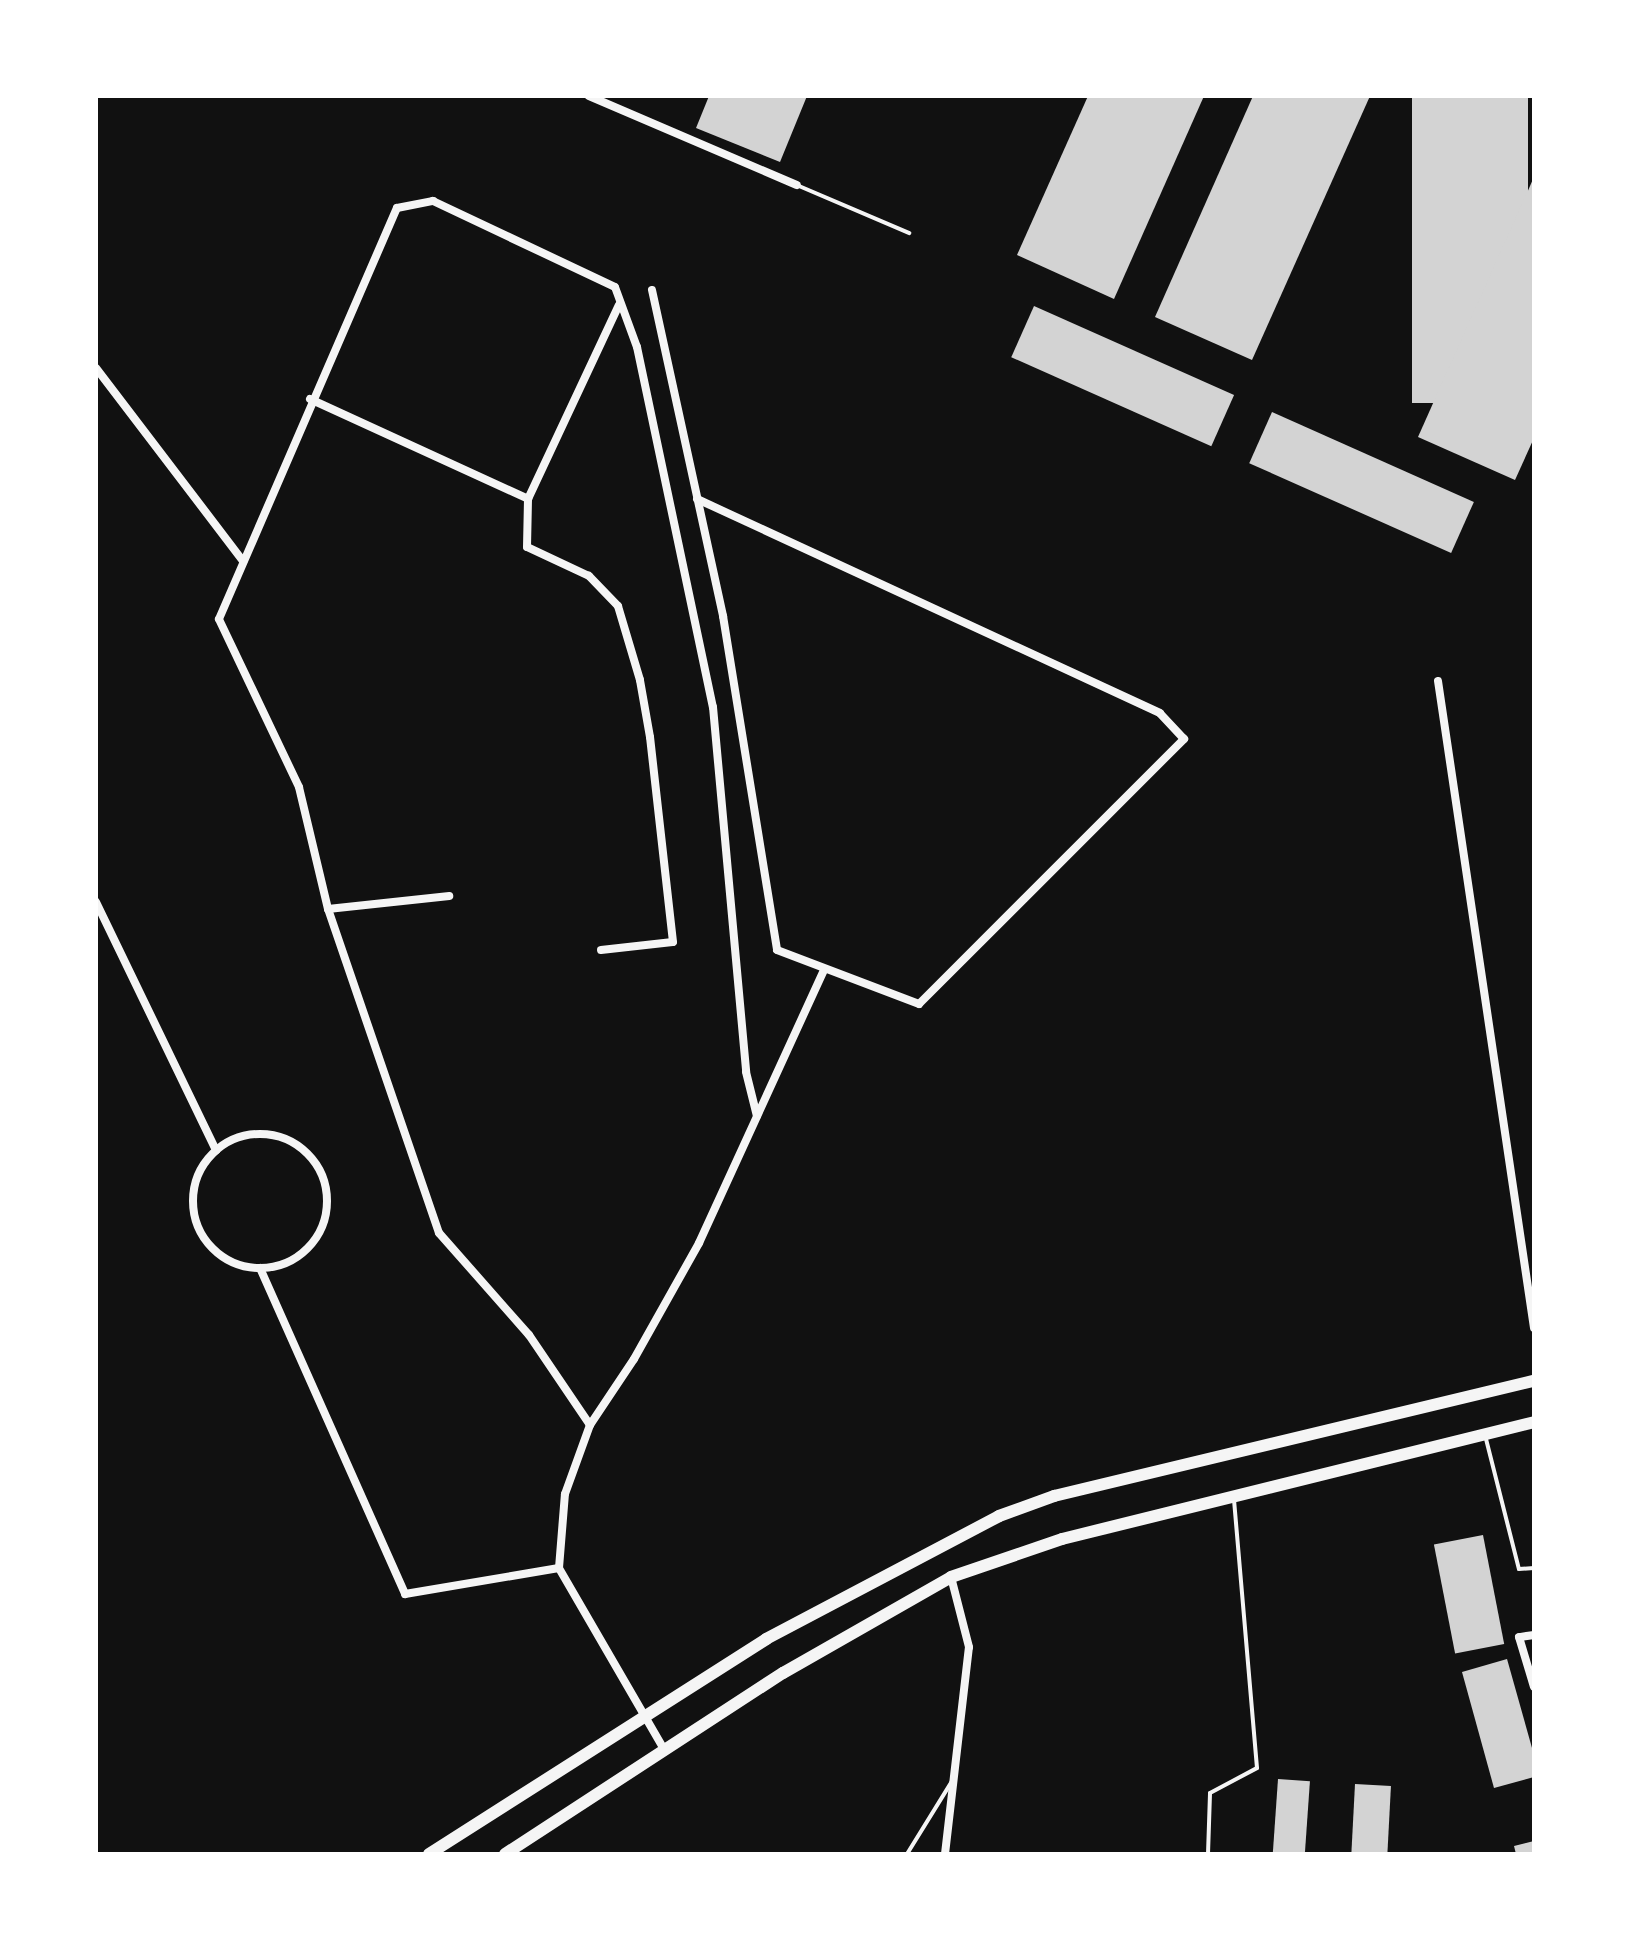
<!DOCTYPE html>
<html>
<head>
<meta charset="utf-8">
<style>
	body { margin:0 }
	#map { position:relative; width:1630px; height:1950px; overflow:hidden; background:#111; font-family:"Nunito Sans",sans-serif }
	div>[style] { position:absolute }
	.building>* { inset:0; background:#d3d3d3; transform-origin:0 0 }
	.service>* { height:4px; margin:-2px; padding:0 2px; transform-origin:2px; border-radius:2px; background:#f5f5f5 }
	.minor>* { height:8px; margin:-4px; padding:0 4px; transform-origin:4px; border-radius:4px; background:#f5f5f5 }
	.minor>.ring { margin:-4px; padding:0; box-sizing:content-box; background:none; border:8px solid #f5f5f5; border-radius:50% }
	.primary>* { height:12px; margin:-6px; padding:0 6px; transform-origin:6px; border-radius:6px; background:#f5f5f5 }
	span { translate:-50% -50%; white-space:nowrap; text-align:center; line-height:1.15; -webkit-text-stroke:8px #fff; paint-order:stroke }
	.frame { position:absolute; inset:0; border:98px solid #fff; pointer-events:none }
</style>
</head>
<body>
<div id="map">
	<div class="building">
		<div style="clip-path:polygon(709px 96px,807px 96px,780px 162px,696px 128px)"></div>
		<div style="clip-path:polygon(1088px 96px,1204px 96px,1114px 299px,1017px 255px)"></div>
		<div style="clip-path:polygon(1253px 96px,1370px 96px,1252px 360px,1155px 317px)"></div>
		<div style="left:1412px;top:96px;width:116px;height:307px"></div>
		<div style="clip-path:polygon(1534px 177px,1534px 438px,1515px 480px,1418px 437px)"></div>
		<div style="left:1034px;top:306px;width:219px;height:56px;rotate:24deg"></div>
		<div style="left:1272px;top:412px;width:221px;height:56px;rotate:24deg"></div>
		<div style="left:1483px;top:1535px;width:111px;height:50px;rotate:79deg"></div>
		<div style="clip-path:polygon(1507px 1659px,1534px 1755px,1534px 1777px,1494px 1788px,1462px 1672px)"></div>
		<div style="left:1278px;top:1779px;width:32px;height:75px;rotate:4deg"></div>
		<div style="left:1355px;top:1784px;width:36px;height:70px;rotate:3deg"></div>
		<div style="clip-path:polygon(1534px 1841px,1534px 1854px,1516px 1854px,1514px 1846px)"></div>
	</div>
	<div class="service">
		<div style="left:799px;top:186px;width:120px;rotate:23.1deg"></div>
		<div style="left:1485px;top:1435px;width:138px;rotate:75.8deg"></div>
		<div style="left:1519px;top:1569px;width:15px;rotate:-4deg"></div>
		<div style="left:907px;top:1854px;width:86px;rotate:-58.3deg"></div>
		<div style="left:1208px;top:1854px;width:61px;rotate:-88.1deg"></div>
		<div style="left:1210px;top:1793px;width:53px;rotate:-28deg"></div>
		<div style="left:1257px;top:1768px;width:272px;rotate:-94.9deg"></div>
	</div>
	<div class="minor">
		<div style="left:589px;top:96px;width:226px;rotate:23.2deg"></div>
		<div style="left:652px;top:290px;width:334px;rotate:77.7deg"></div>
		<div style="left:723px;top:616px;width:338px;rotate:80.8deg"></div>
		<div style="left:777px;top:950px;width:152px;rotate:20.8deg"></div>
		<div style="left:919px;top:1004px;width:375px;rotate:-45deg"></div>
		<div style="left:1184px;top:739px;width:35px;rotate:-133deg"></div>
		<div style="left:1160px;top:713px;width:510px;rotate:-155.19deg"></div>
		<div style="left:96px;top:368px;width:243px;rotate:52.7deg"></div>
		<div style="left:310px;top:399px;width:240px;rotate:24.6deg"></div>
		<div style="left:1438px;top:681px;width:654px;rotate:81.56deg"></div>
		<div style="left:96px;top:902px;width:276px;rotate:64.2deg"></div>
		<div style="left:328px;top:909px;width:122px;rotate:-6.1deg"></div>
		<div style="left:601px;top:950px;width:72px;rotate:-6.3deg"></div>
		<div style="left:673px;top:942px;width:206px;rotate:-96.4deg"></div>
		<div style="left:650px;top:737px;width:58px;rotate:-100deg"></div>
		<div style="left:640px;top:680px;width:77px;rotate:-106.6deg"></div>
		<div style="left:618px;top:606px;width:42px;rotate:-134deg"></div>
		<div style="left:589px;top:576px;width:68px;rotate:-154.9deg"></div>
		<div style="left:527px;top:547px;width:48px;rotate:-88.8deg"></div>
		<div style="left:528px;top:499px;width:214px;rotate:-64.9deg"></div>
		<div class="ring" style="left:193px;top:1134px;width:126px;height:126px"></div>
		<div style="left:260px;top:1268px;width:357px;rotate:66deg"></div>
		<div style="left:405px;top:1594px;width:156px;rotate:-9.6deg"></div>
		<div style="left:590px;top:1425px;width:109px;rotate:-124.1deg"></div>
		<div style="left:529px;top:1335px;width:136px;rotate:-131.4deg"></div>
		<div style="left:439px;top:1233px;width:342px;rotate:-108.9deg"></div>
		<div style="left:328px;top:909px;width:125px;rotate:-103.4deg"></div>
		<div style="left:299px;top:787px;width:186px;rotate:-115.5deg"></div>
		<div style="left:219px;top:619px;width:448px;rotate:-66.6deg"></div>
		<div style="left:397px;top:208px;width:37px;rotate:-11deg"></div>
		<div style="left:433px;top:201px;width:201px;rotate:25.3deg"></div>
		<div style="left:615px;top:287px;width:64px;rotate:69.9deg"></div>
		<div style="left:637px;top:347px;width:368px;rotate:78.1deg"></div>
		<div style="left:713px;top:707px;width:366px;rotate:84.8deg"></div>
		<div style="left:746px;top:1072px;width:45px;rotate:76deg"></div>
		<div style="left:1534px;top:1635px;width:15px;rotate:172deg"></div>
		<div style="left:1519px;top:1637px;width:52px;rotate:73.3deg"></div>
		<div style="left:665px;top:1751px;width:211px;rotate:-120.1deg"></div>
		<div style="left:559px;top:1568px;width:74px;rotate:-85.4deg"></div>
		<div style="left:565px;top:1494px;width:73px;rotate:-70.1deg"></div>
		<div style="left:590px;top:1425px;width:79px;rotate:-56.3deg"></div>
		<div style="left:634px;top:1359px;width:133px;rotate:-60.7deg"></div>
		<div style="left:699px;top:1243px;width:300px;rotate:-65.4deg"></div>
		<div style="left:945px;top:1854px;width:208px;rotate:-83.4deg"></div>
		<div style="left:969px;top:1647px;width:72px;rotate:-104.4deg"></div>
	</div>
	<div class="primary">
		<div style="left:429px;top:1854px;width:400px;rotate:-32.5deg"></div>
		<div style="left:766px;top:1639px;width:263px;rotate:-27.8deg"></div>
		<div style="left:999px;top:1516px;width:59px;rotate:-20deg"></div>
		<div style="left:1054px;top:1496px;width:494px;rotate:-13.5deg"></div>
		<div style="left:505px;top:1854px;width:332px;rotate:-33.1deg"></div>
		<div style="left:783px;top:1673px;width:193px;rotate:-29.7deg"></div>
		<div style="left:951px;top:1577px;width:117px;rotate:-18.9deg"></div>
		<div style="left:1062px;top:1539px;width:486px;rotate:-13.9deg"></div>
	</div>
	<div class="frame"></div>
</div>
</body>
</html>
